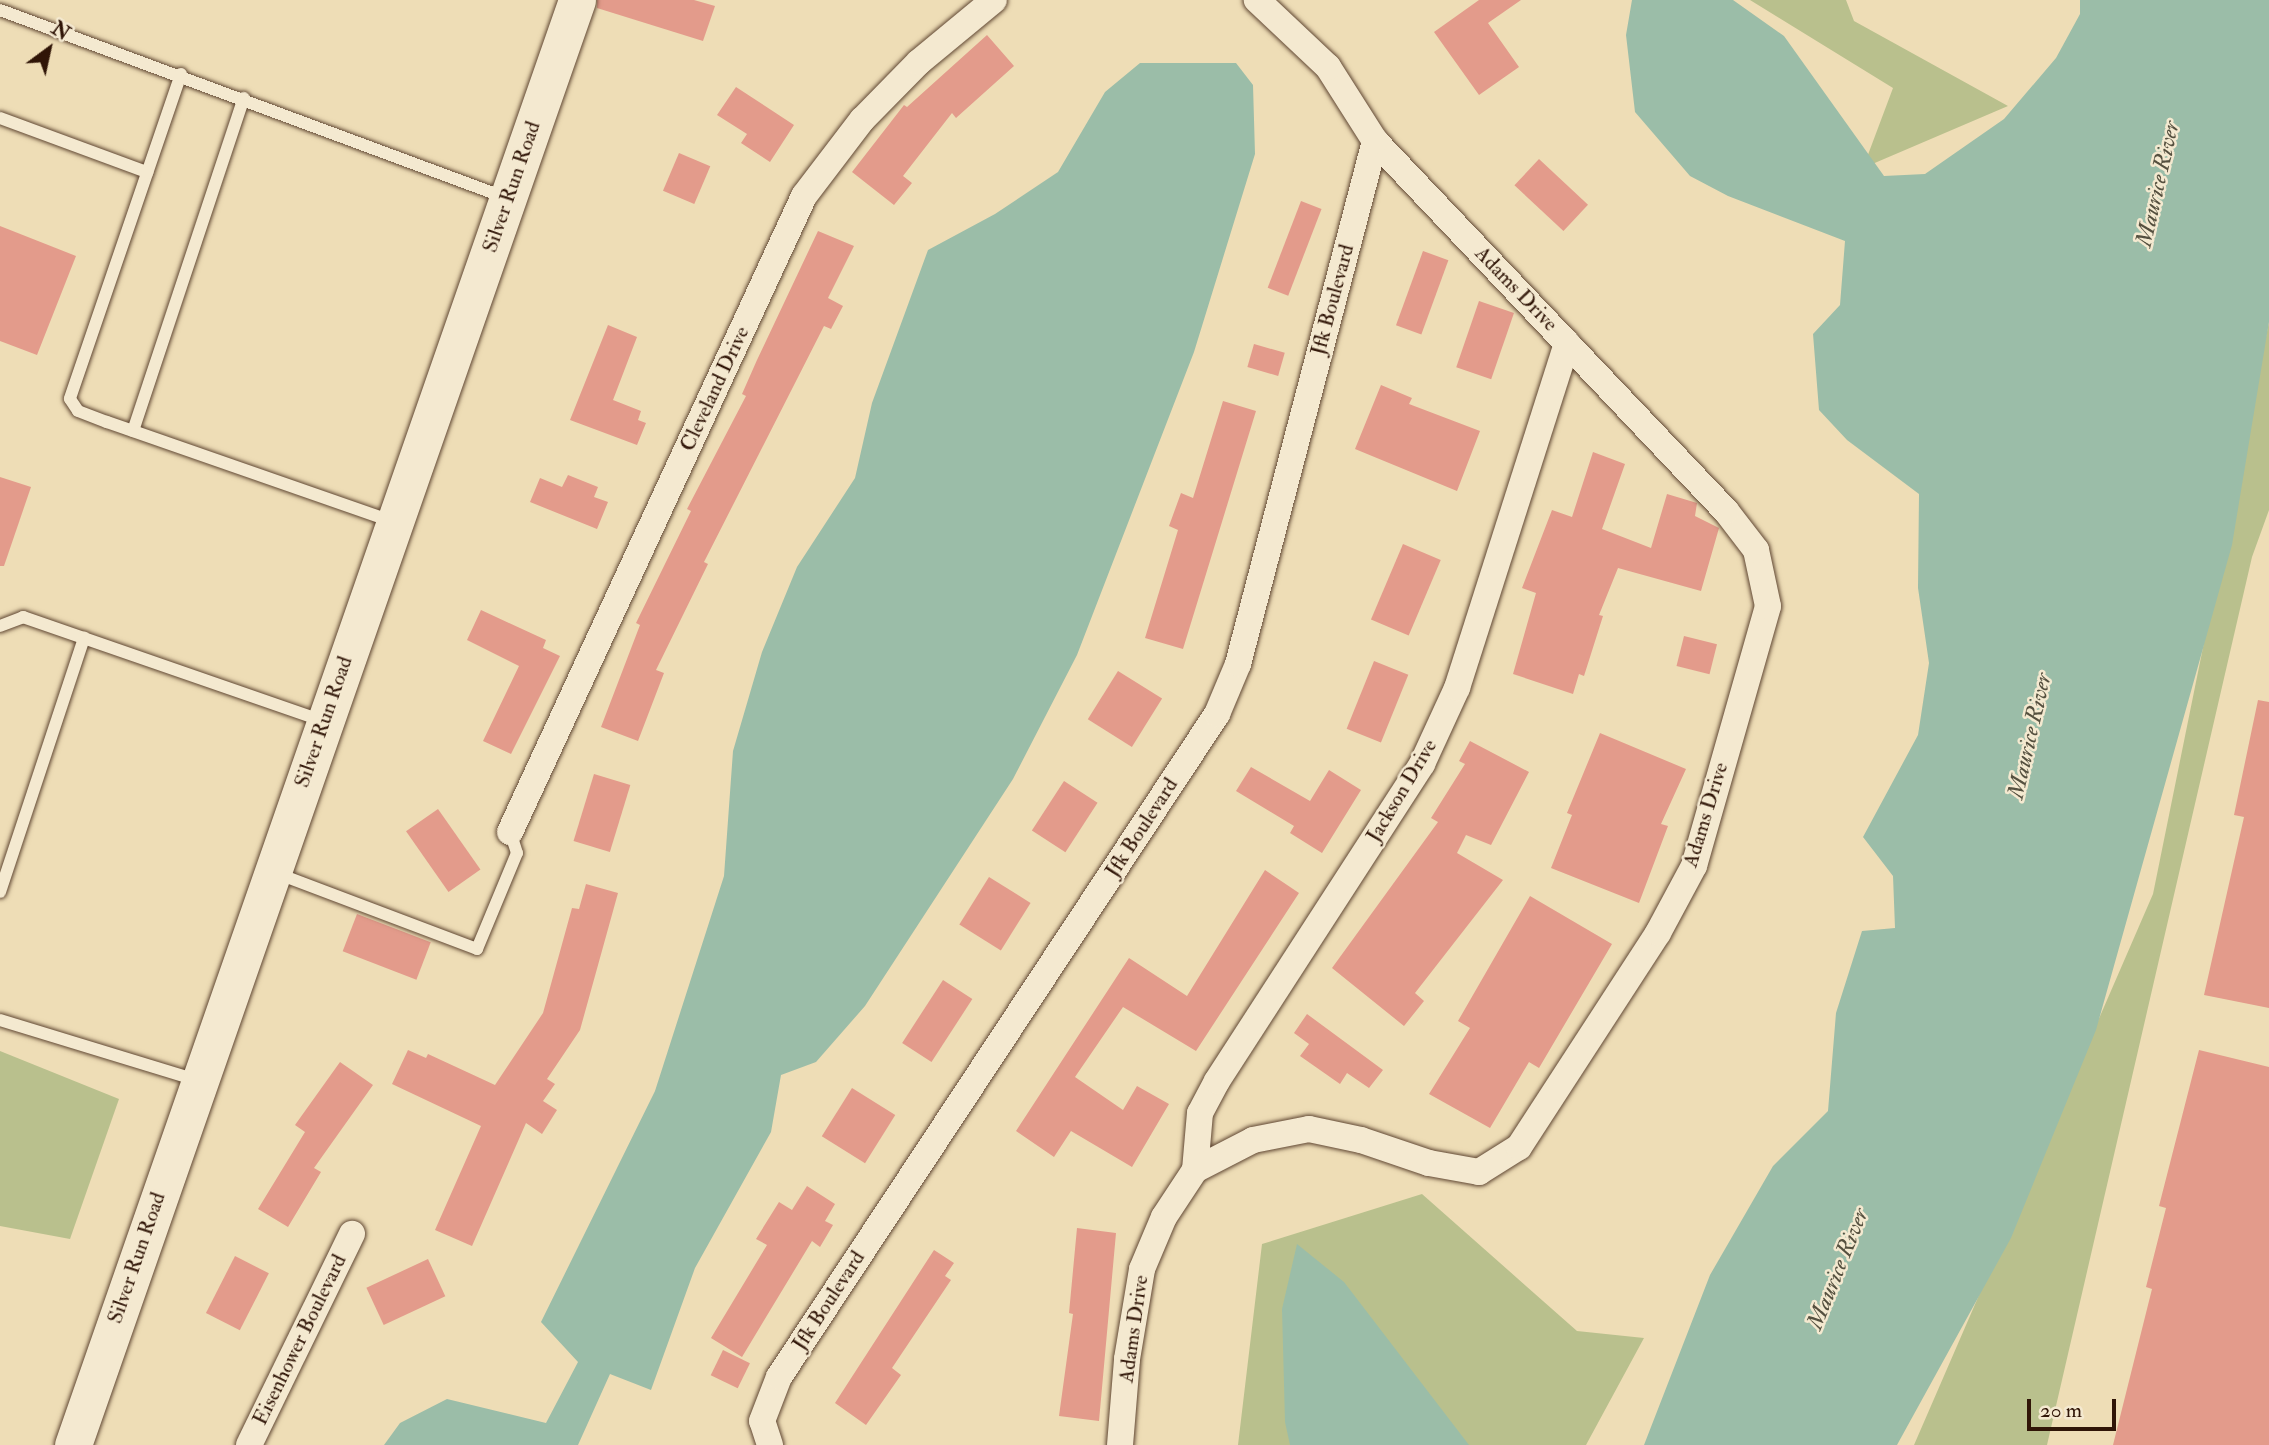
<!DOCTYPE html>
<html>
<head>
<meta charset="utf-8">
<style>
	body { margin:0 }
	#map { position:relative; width:2269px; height:1445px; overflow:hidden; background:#eeddb6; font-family:"IM FELL Double Pica",serif }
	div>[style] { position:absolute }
	.green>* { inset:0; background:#b9c08d }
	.water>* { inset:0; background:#9bbda8 }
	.building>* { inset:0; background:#e39b8b; transform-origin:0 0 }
	.roads { filter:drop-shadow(0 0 2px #604733) drop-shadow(0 0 2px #604733) }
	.service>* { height:12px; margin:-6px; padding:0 6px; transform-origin:6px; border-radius:6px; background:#f4e9d0 }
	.minor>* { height:26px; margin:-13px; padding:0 13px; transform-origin:13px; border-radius:13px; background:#f4e9d0 }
	.secondary>* { height:37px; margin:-18.5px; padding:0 18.5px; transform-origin:18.5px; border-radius:18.5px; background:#f4e9d0 }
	span { translate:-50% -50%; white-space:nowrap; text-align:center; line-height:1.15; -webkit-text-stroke:5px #f4e9d0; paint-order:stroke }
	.street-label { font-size:21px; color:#301507 }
	.water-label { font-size:23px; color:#55503f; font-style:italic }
	.north { position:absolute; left:14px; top:14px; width:70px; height:70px; -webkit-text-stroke:5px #f4e9d0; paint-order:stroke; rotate:33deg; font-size:19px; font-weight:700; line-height:28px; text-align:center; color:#301507 }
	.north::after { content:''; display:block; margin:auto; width:24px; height:32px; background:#301507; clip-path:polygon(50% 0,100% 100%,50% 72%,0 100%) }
	.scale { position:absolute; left:2027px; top:1399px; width:89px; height:32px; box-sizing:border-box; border:4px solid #301507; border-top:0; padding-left:9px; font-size:21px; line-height:24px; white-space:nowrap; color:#301507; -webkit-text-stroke:5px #f4e9d0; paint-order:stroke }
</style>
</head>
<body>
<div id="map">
	<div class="green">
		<div style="clip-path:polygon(1750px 0,1846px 0,1854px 21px,2008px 106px,1863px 168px,1893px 88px)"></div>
		<div style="clip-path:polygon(2269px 322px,2269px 510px,2252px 557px,2047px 1445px,1914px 1445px,2153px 894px)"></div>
		<div style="clip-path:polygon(0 1051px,119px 1099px,70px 1239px,0 1226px)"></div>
		<div style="clip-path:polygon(1422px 1194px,1577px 1331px,1644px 1338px,1586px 1445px,1238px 1445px,1262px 1244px)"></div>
	</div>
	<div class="water">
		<div style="clip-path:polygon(1632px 0,1733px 0,1784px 36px,1884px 176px,1925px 174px,2004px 119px,2056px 58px,2080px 14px,2080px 0,2269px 0,2269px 322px,2232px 545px,2096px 1030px,2011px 1238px,1897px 1445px,1644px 1445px,1710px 1275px,1773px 1166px,1828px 1111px,1836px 1013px,1862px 931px,1895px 928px,1893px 876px,1863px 837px,1918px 735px,1929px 663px,1918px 588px,1919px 494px,1847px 440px,1819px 410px,1813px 334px,1840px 305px,1845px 241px,1728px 196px,1690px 176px,1635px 112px,1626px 35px)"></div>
		<div style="clip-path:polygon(1140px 63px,1236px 63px,1253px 85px,1255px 154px,1194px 352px,1077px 655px,1013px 779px,865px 1006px,816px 1062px,781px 1075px,771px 1132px,695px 1268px,651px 1390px,610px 1374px,578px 1445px,384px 1445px,400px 1423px,447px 1399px,546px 1423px,578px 1362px,541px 1322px,655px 1091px,724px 876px,733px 751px,762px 652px,797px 567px,855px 478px,872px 403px,928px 250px,995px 214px,1058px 172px,1105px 92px)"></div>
		<div style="clip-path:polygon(1297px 1244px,1344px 1282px,1469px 1445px,1290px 1445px,1285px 1422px,1282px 1309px)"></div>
	</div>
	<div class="building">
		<div style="clip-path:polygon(597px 0,694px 0,715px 6px,703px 41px,597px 8px)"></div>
		<div style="clip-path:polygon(1479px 0,1521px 0,1488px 23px,1519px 67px,1479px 95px,1434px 32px)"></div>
		<div style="clip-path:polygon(987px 35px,1014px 66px,956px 118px,952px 113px,903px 176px,912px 183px,894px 205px,852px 172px,904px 105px,907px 107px)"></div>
		<div style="clip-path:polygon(736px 87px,794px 125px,770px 162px,741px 143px,747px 134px,717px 115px)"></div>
		<div style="left:679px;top:153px;width:34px;height:41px;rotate:23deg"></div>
		<div style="left:1539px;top:159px;width:67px;height:36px;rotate:43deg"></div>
		<div style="left:1301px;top:201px;width:22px;height:93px;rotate:21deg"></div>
		<div style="clip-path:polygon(0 226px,76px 256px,37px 355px,0 341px)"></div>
		<div style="clip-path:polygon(818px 231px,854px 246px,828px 298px,843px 306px,831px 329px,824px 326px,704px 562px,708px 564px,656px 670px,664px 673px,638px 741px,601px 727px,640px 625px,636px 623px,691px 511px,687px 509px,746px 396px,742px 394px,757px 360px)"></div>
		<div style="left:1423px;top:251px;width:27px;height:79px;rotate:20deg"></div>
		<div style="left:1479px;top:301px;width:37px;height:70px;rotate:19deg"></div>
		<div style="clip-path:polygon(608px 325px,637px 337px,613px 400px,641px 411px,638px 420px,646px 423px,637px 445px,570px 420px)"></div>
		<div style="left:1254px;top:344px;width:32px;height:24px;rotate:16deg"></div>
		<div style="clip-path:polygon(1381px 385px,1412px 398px,1409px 404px,1480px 431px,1457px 491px,1355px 449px)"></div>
		<div style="clip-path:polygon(1223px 401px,1256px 411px,1183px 649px,1145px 638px,1178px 530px,1169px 526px,1181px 493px,1193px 498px)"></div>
		<div style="clip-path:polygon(1593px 452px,1625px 464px,1602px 529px,1651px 548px,1667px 494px,1697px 503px,1695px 516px,1719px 528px,1701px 591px,1618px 568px,1599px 615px,1603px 616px,1584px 676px,1579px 674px,1573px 694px,1513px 674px,1536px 593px,1522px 588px,1552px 510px,1572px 517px)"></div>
		<div style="clip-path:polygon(568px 475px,598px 487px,594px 497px,608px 502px,597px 529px,530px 502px,540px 478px,562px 487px)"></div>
		<div style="clip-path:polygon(0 477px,31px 487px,4px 566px,0 566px)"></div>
		<div style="left:1403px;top:544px;width:41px;height:82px;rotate:23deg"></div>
		<div style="clip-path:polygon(481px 610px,546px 640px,543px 648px,560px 656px,511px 754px,483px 741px,519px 666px,467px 640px)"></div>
		<div style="left:1684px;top:636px;width:34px;height:31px;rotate:14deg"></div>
		<div style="left:1374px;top:661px;width:37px;height:73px;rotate:22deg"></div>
		<div style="left:1118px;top:671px;width:52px;height:57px;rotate:32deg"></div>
		<div style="clip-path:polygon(2258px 700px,2269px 702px,2269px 1008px,2204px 995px,2244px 817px,2234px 815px)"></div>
		<div style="clip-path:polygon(1600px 733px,1686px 769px,1661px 824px,1668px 826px,1639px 903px,1551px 868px,1572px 815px,1567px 813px)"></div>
		<div style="clip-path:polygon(1470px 741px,1529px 772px,1491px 845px,1466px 835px,1457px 853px,1503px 880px,1415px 993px,1424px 1001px,1404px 1026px,1332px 968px,1438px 822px,1431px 818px,1465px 764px,1459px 761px)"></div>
		<div style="clip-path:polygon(1251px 767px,1310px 801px,1329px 770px,1361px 790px,1322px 853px,1290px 833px,1294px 826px,1236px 791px)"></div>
		<div style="left:594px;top:774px;width:38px;height:70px;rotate:17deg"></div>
		<div style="left:1064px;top:781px;width:40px;height:59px;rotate:33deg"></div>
		<div style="left:438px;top:809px;width:74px;height:39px;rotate:55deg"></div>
		<div style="clip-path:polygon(1265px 870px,1299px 893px,1196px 1051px,1123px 1007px,1075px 1077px,1123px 1110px,1137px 1086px,1169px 1104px,1132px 1167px,1071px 1131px,1054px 1157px,1016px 1131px,1129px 958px,1187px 996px)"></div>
		<div style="left:989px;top:877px;width:49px;height:56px;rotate:32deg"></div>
		<div style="clip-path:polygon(586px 884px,618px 893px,580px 1030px,547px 1079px,555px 1084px,543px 1101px,557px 1110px,542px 1134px,526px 1123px,472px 1246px,435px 1230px,481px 1126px,392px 1084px,408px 1050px,426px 1058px,428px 1054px,495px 1085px,543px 1013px,572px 908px,579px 909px)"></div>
		<div style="clip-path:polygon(1530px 896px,1612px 944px,1539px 1068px,1529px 1062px,1490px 1128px,1429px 1094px,1470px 1028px,1458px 1021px)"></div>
		<div style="left:357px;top:914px;width:79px;height:40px;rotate:21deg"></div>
		<div style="left:943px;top:980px;width:35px;height:75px;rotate:33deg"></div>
		<div style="clip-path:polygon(1307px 1014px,1383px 1070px,1369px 1088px,1347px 1073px,1340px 1084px,1300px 1056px,1309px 1044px,1294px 1033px)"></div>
		<div style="clip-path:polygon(2199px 1050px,2269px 1067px,2269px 1445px,2113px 1445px,2152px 1289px,2146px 1287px,2166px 1208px,2159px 1206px)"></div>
		<div style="clip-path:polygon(340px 1062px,373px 1085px,314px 1168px,321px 1172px,288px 1227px,258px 1209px,305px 1132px,295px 1125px)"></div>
		<div style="left:852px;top:1088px;width:51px;height:57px;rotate:32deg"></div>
		<div style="clip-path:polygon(807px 1186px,835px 1204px,825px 1221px,833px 1225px,820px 1247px,812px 1241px,742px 1357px,711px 1338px,767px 1245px,756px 1239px,779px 1202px,792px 1210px)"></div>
		<div style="clip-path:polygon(1077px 1228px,1116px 1233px,1099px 1421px,1059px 1416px,1073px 1314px,1069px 1313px)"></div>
		<div style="clip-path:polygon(934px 1250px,954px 1263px,945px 1276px,951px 1280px,892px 1368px,901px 1375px,866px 1425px,835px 1403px)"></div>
		<div style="left:235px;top:1256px;width:38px;height:64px;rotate:27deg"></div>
		<div style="left:428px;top:1259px;width:41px;height:68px;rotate:65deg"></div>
		<div style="left:723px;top:1350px;width:30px;height:28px;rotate:26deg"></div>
	</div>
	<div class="roads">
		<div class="service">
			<div style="left:0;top:10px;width:538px;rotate:20.36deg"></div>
			<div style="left:181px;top:74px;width:343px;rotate:108.9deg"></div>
			<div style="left:70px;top:399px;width:14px;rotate:56deg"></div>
			<div style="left:78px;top:411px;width:31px;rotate:21deg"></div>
			<div style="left:107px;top:422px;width:301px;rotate:19.2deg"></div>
			<div style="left:0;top:118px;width:157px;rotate:20.2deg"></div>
			<div style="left:133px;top:431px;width:351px;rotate:-71.6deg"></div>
			<div style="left:0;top:626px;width:25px;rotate:-21deg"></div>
			<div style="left:23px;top:617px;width:315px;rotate:19.1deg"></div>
			<div style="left:276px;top:873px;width:215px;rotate:20.7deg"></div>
			<div style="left:477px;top:949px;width:104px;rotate:-67.4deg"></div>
			<div style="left:517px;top:853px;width:22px;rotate:-108deg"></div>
			<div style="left:0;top:892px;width:268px;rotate:-71.7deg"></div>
			<div style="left:0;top:1020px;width:208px;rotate:17deg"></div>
		</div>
		<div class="minor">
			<div style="left:510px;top:832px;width:701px;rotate:-65.19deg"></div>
			<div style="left:804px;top:196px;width:96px;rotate:-52.7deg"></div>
			<div style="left:862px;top:120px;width:81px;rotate:-45.5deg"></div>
			<div style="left:919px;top:62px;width:97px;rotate:-39.6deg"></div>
			<div style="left:1195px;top:1170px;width:57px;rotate:-85deg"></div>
			<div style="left:1200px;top:1113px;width:36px;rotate:-62deg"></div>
			<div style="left:1217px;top:1081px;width:378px;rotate:-57.1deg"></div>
			<div style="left:1422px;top:764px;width:84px;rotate:-65.3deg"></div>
			<div style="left:1457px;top:688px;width:362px;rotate:-72.3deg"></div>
			<div style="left:249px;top:1445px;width:235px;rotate:-64deg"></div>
			<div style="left:770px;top:1445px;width:25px;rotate:-108deg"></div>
			<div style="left:762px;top:1421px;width:47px;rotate:-68.9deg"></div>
			<div style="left:779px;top:1377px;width:795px;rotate:-56.55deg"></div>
			<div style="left:1217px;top:714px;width:54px;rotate:-67.2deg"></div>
			<div style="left:1238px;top:664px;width:541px;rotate:-75.32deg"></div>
			<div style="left:1120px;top:1445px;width:86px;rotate:-85.3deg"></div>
			<div style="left:1127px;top:1359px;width:91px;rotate:-80.5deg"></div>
			<div style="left:1142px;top:1269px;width:56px;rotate:-67.1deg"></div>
			<div style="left:1164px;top:1217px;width:56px;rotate:-56.6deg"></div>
			<div style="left:1195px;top:1170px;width:65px;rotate:-27.3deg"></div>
			<div style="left:1253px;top:1140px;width:57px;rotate:-11.1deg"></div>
			<div style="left:1309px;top:1129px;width:53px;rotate:11.9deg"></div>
			<div style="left:1361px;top:1140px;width:72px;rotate:18.7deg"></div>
			<div style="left:1429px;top:1163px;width:51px;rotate:10.2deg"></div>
			<div style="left:1479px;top:1172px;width:47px;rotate:-32deg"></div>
			<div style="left:1519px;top:1147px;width:255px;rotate:-57deg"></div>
			<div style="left:1658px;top:933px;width:76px;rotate:-61.8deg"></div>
			<div style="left:1694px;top:866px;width:270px;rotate:-74.1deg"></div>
			<div style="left:1768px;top:606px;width:57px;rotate:-102.1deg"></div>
			<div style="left:1756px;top:550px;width:49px;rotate:-127.6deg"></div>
			<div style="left:1726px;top:511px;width:510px;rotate:-133.49deg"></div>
			<div style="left:1375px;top:141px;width:88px;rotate:-122.4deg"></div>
			<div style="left:1328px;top:67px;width:98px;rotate:-136.7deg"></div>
		</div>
		<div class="secondary">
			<div style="left:73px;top:1445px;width:1530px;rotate:-70.77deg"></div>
		</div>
	</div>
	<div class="street-label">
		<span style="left:512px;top:187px;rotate:-71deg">Silver Run Road</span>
		<span style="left:1516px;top:289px;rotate:46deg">Adams Drive</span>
		<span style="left:1333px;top:300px;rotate:-75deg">Jfk Boulevard</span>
		<span style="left:715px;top:389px;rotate:-65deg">Cleveland Drive</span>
		<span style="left:324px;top:722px;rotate:-71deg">Silver Run Road</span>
		<span style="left:1402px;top:791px;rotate:-59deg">Jackson Drive</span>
		<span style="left:1706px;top:815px;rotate:-73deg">Adams Drive</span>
		<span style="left:1142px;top:828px;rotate:-57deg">Jfk Boulevard</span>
		<span style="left:137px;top:1258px;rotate:-71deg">Silver Run Road</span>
		<span style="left:829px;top:1301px;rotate:-57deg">Jfk Boulevard</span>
		<span style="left:1134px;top:1329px;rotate:-82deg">Adams Drive</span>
		<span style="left:300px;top:1340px;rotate:-64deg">Eisenhower Boulevard</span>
	</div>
	<div class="water-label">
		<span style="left:2158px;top:184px;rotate:-77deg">Maurice River</span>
		<span style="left:2030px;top:736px;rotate:-77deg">Maurice River</span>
		<span style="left:1838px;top:1269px;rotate:-68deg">Maurice River</span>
	</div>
	<div class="north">N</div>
	<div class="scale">20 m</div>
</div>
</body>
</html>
